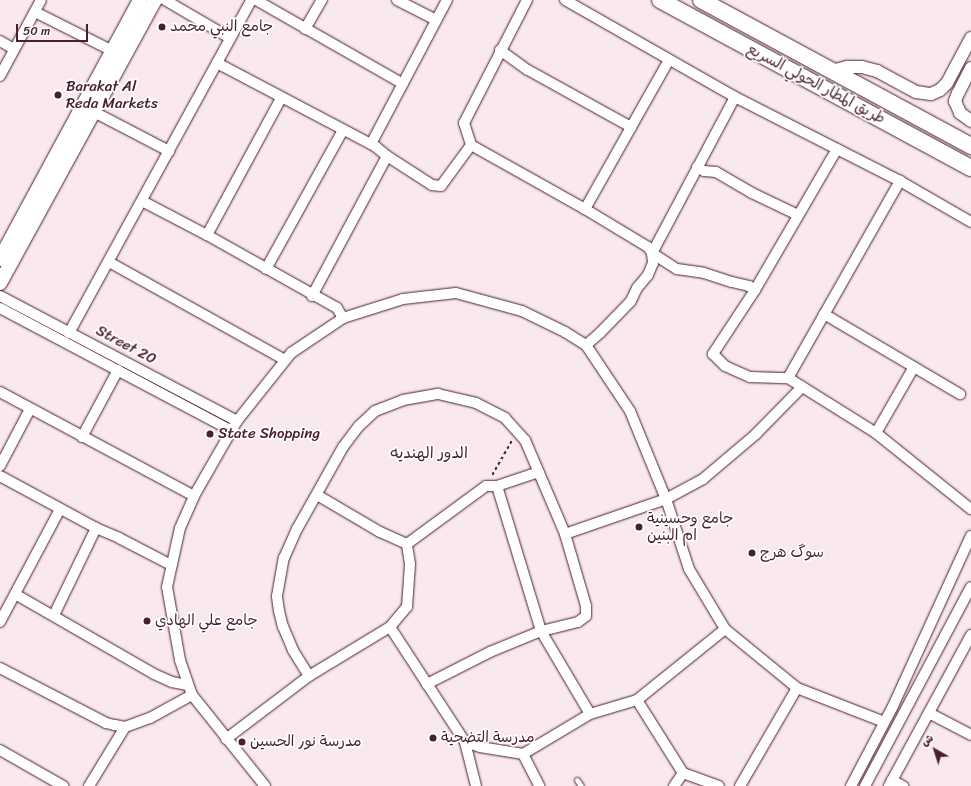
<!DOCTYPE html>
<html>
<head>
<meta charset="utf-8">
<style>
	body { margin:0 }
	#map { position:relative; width:971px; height:786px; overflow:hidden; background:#f9e8f0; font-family:Sriracha,"Playpen Sans Arabic",sans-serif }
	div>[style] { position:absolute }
	.path>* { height:1.5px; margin-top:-0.75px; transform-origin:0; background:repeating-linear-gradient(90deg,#4a1f2b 0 3px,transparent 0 6px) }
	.roads { filter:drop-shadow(0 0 1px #4a1f2b) drop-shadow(0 0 1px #4a1f2b) }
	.service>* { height:5px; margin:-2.5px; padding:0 2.5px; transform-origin:2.5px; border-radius:2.5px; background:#fff }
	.minor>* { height:10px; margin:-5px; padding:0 5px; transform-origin:5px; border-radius:5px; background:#fff }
	.tertiary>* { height:12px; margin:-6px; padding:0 6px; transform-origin:6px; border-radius:6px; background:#fff }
	.secondary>* { height:14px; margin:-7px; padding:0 7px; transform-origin:7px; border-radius:7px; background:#fff }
	.trunk>* { height:16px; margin:-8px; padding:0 8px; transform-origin:8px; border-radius:8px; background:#fff }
	.dots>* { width:11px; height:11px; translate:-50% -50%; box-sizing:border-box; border:2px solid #fff; border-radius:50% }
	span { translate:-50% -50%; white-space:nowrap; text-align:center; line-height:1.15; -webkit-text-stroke:3.5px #fff; paint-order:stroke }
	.poi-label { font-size:15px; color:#4a1f2b }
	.left { translate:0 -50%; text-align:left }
	.street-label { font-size:15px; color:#4a1f2b }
	.neighbourhood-label { font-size:16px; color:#4a1f2b }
	.north { position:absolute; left:915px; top:730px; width:40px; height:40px; -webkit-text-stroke:3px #fff; paint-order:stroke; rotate:321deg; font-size:11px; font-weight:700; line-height:16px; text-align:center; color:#4a1f2b }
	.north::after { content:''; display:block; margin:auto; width:14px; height:18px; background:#4a1f2b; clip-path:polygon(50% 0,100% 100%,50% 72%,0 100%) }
	.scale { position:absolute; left:16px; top:24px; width:72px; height:18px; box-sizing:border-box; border:2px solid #4a1f2b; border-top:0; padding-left:5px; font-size:12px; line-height:14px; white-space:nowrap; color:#4a1f2b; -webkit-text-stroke:3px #fff; paint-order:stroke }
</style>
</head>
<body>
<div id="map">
	<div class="path">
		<div style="left:492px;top:475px;width:39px;rotate:-60deg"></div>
	</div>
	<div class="roads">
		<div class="service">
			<div style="left:577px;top:780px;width:7px;rotate:56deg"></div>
		</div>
		<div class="minor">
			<div style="left:165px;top:0;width:75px;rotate:30.3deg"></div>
			<div style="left:256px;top:0;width:169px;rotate:29.7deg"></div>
			<div style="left:397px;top:0;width:44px;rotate:27.1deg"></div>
			<div style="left:527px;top:0;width:138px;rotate:117.1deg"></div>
			<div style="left:464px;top:123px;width:23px;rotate:72deg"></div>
			<div style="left:471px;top:145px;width:131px;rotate:29.3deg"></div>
			<div style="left:585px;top:209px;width:74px;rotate:31.1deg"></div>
			<div style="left:648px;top:247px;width:7px;rotate:56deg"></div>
			<div style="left:652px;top:253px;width:10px;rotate:84deg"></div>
			<div style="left:653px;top:263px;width:13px;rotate:113deg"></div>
			<div style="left:648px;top:275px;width:17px;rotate:130deg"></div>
			<div style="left:637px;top:288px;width:14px;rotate:115deg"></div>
			<div style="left:631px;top:301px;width:45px;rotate:134.1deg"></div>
			<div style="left:600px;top:333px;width:18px;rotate:139deg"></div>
			<div style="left:565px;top:0;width:196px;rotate:29.7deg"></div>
			<div style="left:735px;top:97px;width:185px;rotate:27deg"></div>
			<div style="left:900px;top:181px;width:82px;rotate:30deg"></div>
			<div style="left:35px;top:12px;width:87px;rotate:26.6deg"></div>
			<div style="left:305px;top:29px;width:34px;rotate:-60deg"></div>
			<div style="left:0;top:41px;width:16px;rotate:30deg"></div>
			<div style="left:500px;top:50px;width:34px;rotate:36deg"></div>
			<div style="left:528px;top:70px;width:118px;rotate:29deg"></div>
			<div style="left:217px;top:63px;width:180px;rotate:27.8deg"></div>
			<div style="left:376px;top:147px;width:14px;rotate:39deg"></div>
			<div style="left:387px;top:156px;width:54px;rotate:32.8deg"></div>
			<div style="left:432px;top:185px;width:9px;rotate:6deg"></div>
			<div style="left:441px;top:186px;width:51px;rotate:-53.8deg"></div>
			<div style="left:0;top:76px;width:86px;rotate:-61.7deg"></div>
			<div style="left:735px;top:97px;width:177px;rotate:118deg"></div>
			<div style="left:652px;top:253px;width:30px;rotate:33deg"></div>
			<div style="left:677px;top:269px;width:27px;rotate:8deg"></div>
			<div style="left:704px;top:273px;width:29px;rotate:18deg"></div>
			<div style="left:732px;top:282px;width:17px;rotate:13deg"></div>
			<div style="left:749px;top:286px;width:7px;rotate:34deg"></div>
			<div style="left:94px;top:112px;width:85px;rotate:27.5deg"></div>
			<div style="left:371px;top:144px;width:163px;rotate:-62.2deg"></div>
			<div style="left:837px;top:149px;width:163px;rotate:120.2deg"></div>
			<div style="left:755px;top:290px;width:77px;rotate:123.3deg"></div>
			<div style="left:713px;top:354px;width:17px;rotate:45deg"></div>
			<div style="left:725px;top:366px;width:27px;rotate:24deg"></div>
			<div style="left:750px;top:377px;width:38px;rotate:2deg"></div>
			<div style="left:788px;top:378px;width:104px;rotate:32deg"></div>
			<div style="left:876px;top:433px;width:122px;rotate:38.7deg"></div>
			<div style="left:697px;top:167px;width:8px;rotate:30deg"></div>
			<div style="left:704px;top:171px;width:12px;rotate:5deg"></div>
			<div style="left:716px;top:172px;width:42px;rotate:30.3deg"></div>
			<div style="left:752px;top:193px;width:51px;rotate:25.6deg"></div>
			<div style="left:142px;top:201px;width:73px;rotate:27.6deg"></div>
			<div style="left:207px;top:235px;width:149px;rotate:29.3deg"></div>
			<div style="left:337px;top:308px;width:12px;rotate:59deg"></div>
			<div style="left:585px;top:209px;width:171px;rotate:-60.6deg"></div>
			<div style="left:207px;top:235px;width:156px;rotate:-61.6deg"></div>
			<div style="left:109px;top:262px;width:201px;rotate:29.1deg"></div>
			<div style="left:266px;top:269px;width:159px;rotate:-61deg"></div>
			<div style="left:0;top:296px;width:268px;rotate:27.8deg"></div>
			<div style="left:312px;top:296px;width:159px;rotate:-61.8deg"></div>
			<div style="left:0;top:308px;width:263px;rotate:27.9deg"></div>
			<div style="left:824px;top:314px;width:158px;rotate:30.5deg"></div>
			<div style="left:69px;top:333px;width:379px;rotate:-61.3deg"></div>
			<div style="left:788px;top:378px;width:227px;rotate:-60.4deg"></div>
			<div style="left:0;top:392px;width:220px;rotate:28.2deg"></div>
			<div style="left:876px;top:433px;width:76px;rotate:-60.1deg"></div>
			<div style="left:82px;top:437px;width:76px;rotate:-61.8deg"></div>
			<div style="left:0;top:466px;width:64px;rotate:-62.2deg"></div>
			<div style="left:0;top:476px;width:109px;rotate:28.4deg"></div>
			<div style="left:96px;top:528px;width:25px;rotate:23deg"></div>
			<div style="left:119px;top:538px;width:59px;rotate:27.4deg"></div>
			<div style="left:497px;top:486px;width:152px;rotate:73.1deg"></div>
			<div style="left:541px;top:631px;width:96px;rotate:59.4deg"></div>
			<div style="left:565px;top:534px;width:107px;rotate:-19.1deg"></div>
			<div style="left:666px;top:499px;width:42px;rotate:-28.4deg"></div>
			<div style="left:703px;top:479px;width:70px;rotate:-40.3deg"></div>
			<div style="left:756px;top:434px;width:66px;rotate:-45.6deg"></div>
			<div style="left:407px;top:544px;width:98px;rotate:-36.3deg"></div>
			<div style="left:486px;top:486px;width:11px"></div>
			<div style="left:497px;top:486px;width:44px;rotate:-18.4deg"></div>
			<div style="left:15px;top:594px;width:160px;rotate:29.9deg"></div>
			<div style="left:154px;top:674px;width:20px;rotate:24deg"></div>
			<div style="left:172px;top:682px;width:16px;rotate:11deg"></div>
			<div style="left:54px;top:615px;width:97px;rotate:-64.2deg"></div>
			<div style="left:0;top:622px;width:128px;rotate:-62deg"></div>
			<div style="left:390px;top:627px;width:137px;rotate:56.9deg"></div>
			<div style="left:465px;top:742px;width:16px;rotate:18deg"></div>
			<div style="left:480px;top:747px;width:44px;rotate:9.2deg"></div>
			<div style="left:523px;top:754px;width:78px;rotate:-30.8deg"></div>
			<div style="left:590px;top:714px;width:49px;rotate:-16.6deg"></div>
			<div style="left:637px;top:700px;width:113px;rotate:-38.9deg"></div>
			<div style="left:0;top:668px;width:119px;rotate:27.4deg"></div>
			<div style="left:106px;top:723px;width:9px;rotate:13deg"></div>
			<div style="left:115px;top:725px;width:10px;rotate:11deg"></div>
			<div style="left:125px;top:727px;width:27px;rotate:-20deg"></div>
			<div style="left:150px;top:718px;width:48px;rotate:-28.7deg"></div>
			<div style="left:309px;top:676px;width:31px;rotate:-122deg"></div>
			<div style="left:293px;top:650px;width:25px;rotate:-113deg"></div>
			<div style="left:283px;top:627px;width:16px;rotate:-104deg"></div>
			<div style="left:279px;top:611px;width:15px;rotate:-98deg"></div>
			<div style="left:277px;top:596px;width:39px;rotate:-80deg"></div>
			<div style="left:284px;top:558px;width:32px;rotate:-66deg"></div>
			<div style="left:297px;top:529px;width:94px;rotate:-60.7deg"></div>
			<div style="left:343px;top:447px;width:26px;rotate:-53deg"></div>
			<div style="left:359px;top:426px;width:22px;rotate:-43deg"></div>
			<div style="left:375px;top:411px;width:30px;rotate:-21deg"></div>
			<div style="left:403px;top:400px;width:36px;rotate:-10deg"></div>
			<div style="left:438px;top:394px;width:39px;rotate:13deg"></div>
			<div style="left:476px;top:403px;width:33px;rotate:27deg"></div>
			<div style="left:505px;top:418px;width:30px;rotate:48deg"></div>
			<div style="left:525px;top:440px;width:102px;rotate:66.9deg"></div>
			<div style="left:565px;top:534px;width:75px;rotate:73.7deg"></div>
			<div style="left:586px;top:606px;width:10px;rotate:90deg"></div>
			<div style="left:586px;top:616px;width:10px;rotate:143deg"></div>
			<div style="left:578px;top:622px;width:38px;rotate:166deg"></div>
			<div style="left:541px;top:631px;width:55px;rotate:157.6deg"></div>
			<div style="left:490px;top:652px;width:71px;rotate:153.1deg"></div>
			<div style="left:637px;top:700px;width:86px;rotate:57.8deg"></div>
			<div style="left:683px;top:773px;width:38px;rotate:20deg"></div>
			<div style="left:929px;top:713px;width:47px;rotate:27.6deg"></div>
			<div style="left:226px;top:739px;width:104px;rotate:-37.2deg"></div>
			<div style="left:309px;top:676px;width:95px;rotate:-31.2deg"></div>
			<div style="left:390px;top:627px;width:26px;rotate:-50deg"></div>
			<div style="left:407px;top:607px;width:43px;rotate:-86deg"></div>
			<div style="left:410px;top:564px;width:20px;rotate:-99deg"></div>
			<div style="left:407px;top:544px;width:30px;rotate:-156deg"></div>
			<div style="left:380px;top:532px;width:73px;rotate:-149.6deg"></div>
			<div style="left:465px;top:742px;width:45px;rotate:76deg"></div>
			<div style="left:0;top:750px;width:73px;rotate:29.7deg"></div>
			<div style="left:523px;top:754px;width:36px;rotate:63deg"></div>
			<div style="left:892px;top:780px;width:13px;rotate:29deg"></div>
			<div style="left:89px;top:786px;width:69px;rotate:-58.6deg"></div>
			<div style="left:265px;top:786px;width:117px;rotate:-128.7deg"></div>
			<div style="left:192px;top:695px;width:37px;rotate:-109deg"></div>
			<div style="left:180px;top:660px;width:74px;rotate:-100.1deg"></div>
			<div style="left:167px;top:587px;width:60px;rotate:-77.6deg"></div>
			<div style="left:180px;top:528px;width:35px;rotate:-66deg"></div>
			<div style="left:194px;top:496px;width:86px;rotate:-60.2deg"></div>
			<div style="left:237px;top:421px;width:87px;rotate:-51.5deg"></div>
			<div style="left:291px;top:353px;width:63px;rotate:-33.9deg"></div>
			<div style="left:343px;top:318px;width:63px;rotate:-17.6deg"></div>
			<div style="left:403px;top:299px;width:53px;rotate:-6.5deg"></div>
			<div style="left:456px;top:293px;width:68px;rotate:15.3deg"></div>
			<div style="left:522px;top:311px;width:48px;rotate:26deg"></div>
			<div style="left:565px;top:332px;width:25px;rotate:32deg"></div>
			<div style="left:586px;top:345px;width:79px;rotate:56.3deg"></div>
			<div style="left:630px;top:411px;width:95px;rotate:67.8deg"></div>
			<div style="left:666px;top:499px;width:74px;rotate:71.8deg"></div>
			<div style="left:689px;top:569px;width:70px;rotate:59deg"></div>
			<div style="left:725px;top:629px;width:93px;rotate:39.3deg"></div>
			<div style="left:797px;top:688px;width:93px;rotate:21.3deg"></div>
			<div style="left:674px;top:786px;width:16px;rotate:-55deg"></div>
			<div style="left:740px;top:786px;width:113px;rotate:-59.8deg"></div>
			<div style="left:851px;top:786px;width:90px;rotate:-62.3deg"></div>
			<div style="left:893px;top:706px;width:187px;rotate:-65.4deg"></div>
			<div style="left:865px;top:786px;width:225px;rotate:-62deg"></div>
			<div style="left:889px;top:786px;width:172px;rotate:-61.5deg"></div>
		</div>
		<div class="tertiary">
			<div style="left:971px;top:68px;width:28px;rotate:117deg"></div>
			<div style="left:958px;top:93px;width:9px;rotate:111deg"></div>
			<div style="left:955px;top:101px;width:13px;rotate:67deg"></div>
			<div style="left:960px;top:113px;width:14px;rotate:36deg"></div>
			<div style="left:832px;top:71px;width:16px;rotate:-15deg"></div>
			<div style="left:847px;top:67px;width:15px"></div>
			<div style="left:862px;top:67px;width:16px;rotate:15deg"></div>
			<div style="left:877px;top:71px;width:44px;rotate:28.3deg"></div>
			<div style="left:916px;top:92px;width:15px;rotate:8deg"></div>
			<div style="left:931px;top:94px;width:10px;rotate:-24deg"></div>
			<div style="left:940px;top:90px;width:10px;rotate:-45deg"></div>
			<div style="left:947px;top:83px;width:51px;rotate:-61.9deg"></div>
		</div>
		<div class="secondary">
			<div style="left:0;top:259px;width:294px;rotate:-61.6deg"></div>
			<div style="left:0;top:283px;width:323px;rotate:-61.3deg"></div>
		</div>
		<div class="trunk">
			<div style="left:660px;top:0;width:353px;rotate:28.4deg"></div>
			<div style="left:701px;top:0;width:307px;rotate:28.4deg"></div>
		</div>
	</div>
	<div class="dots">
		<div style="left:162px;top:27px;background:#4a1f2b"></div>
		<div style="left:58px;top:95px;background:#4a1f2b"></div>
		<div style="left:210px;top:434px;background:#4a1f2b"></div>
		<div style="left:639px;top:527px;background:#4a1f2b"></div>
		<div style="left:752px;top:553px;background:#4a1f2b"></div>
		<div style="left:147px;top:621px;background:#4a1f2b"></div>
		<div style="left:433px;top:738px;background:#4a1f2b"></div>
		<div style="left:242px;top:742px;background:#4a1f2b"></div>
	</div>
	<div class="poi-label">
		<span class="left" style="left:170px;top:27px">جامع النبي محمد</span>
		<span class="left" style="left:66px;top:95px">Barakat Al<br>Reda Markets</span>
		<span class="left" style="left:218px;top:434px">State Shopping</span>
		<span class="left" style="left:647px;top:527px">جامع وحسينية<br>ام البنين</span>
		<span class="left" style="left:760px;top:553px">سوگ هرج</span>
		<span class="left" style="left:155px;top:621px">جامع علي الهادي</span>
		<span class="left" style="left:441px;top:738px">مدرسة التضحية</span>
		<span class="left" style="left:250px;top:742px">مدرسة نور الحسين</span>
	</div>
	<div class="street-label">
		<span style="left:816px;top:84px;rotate:28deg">طريق المطار الحولي السريع</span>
		<span style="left:126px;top:345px;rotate:28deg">Street 20</span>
	</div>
	<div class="neighbourhood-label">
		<span style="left:429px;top:453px">الدور الهنديه</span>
	</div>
	<div class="north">ش</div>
	<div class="scale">50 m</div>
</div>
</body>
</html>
